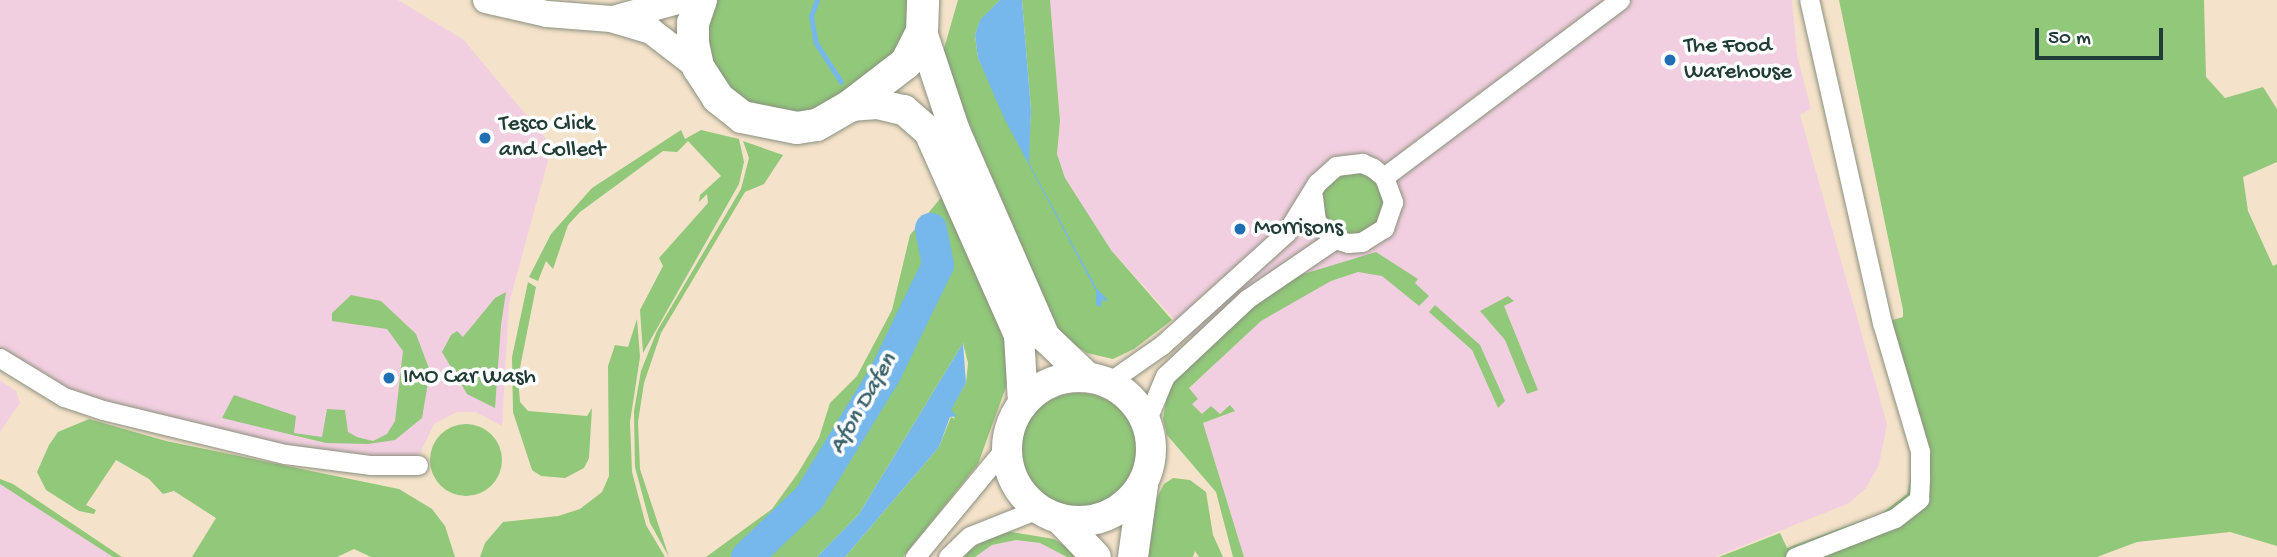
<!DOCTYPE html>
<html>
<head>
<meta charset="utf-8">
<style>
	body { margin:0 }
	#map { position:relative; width:2277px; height:557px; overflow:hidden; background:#f5e2ca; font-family:"Gochi Hand",sans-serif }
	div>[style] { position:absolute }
	.built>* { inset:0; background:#f2cfe0 }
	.green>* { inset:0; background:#91c87a }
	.round { border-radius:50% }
	.water>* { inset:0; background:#76b8eb }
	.stream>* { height:5px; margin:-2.5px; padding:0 2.5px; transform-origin:2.5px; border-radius:2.5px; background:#76b8eb }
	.river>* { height:32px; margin:-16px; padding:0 16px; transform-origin:16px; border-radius:16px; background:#76b8eb }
	.roads { filter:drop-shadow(0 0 2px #8a907f) drop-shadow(0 0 2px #8a907f) }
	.minor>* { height:19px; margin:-9.5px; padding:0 9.5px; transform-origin:9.5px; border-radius:9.5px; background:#fff }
	.secondary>* { height:26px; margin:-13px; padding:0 13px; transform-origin:13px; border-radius:13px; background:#fff }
	.primary>* { height:30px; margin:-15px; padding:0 15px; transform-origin:15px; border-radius:15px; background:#fff }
	.primary>.ring { margin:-15px; padding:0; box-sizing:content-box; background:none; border:30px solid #fff; border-radius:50% }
	.trunk>* { height:32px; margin:-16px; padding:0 16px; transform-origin:16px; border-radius:16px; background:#fff }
	.dots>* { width:19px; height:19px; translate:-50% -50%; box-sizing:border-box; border:4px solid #fff; border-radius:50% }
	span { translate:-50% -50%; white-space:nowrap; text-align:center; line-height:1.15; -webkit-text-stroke:7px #fff; paint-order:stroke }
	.poi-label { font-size:23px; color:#1f3d34 }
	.left { translate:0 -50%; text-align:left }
	.water-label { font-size:24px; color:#39626b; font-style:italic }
	.scale { position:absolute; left:2035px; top:28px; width:128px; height:32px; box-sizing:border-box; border:4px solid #1f3d34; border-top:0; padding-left:9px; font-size:21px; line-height:24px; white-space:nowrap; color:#1f3d34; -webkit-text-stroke:5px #fff; paint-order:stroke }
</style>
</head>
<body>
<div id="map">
	<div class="built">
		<div style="clip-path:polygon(0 0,398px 0,464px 40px,552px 146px,509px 303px,502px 426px,476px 412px,457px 412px,434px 424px,418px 458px,373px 464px,103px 410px,0 358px)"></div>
		<div style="clip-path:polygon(1050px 0,1792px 0,1797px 55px,1811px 109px,1800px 115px,1887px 424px,1879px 465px,1866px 488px,1849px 503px,1715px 557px,1244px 557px,1203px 423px,1234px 411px,1202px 415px,1192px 404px,1189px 388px,1215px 364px,1111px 250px,1065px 178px,1057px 154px,1060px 121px)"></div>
		<div style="clip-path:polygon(0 380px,16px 391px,20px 403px,0 432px)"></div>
		<div style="clip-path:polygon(0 484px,113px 557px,0 557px)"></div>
		<div style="clip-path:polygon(1016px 540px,1040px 543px,1067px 557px,975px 557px,992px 545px)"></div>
	</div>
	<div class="green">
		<div style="clip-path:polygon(715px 0,912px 0,913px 13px,896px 53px,830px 102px,805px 113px,777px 114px,738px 98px,719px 77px,709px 51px,707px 23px)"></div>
		<div style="clip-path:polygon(958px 0,1000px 0,980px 21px,975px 35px,978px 58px,1028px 163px,1031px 110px,1022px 0,1050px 0,1060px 121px,1057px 154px,1065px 178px,1111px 250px,1172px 320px,1134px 349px,1113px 359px,1087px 353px,1061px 336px,947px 73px,943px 52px)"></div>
		<div style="clip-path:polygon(1839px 0,2204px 0,2206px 77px,2225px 98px,2263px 87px,2277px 109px,2277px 162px,2243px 177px,2248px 211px,2273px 266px,2277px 264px,2277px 546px,2230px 532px,2137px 542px,2097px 557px,1719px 557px,1780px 533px,1787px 548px,1882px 513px,1907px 494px,1914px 465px,1882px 323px,1903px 317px,1903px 310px)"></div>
		<div style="clip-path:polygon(681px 130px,685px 139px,701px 130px,739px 139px,744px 162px,739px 184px,643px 353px,640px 310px,663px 266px,659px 258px,708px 203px,707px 194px,699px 202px,700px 195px,721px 176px,688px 141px,677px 152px,663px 151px,580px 212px,568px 225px,553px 269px,546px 261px,538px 281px,529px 277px,551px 234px,592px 188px)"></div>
		<div style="clip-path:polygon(743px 141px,783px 155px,764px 184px,745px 192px,661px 333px,644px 383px,638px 422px,640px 469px,669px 557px,650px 523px,635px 467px,634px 411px,641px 371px,657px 331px,741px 189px,749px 158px)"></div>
		<div class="round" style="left:1320px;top:170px;width:64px;height:64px"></div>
		<div style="clip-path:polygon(944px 194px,1005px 334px,1011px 373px,978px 464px,903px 557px,845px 557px,939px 447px,951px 417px,955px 419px,950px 410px,966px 383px,968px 363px,963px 343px,859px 514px,817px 557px,706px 557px,772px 509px,798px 473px,819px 438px,830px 403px,857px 376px,892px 310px,910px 235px)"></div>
		<div style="clip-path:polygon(1376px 252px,1418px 279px,1415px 283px,1429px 296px,1419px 306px,1382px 276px,1358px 272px,1331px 281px,1261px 321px,1189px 388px,1198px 399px,1192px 404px,1202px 414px,1211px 406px,1220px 414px,1230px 405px,1235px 411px,1203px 423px,1244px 557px,1233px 557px,1216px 492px,1167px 435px,1163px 419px,1167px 395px,1177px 378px,1247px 310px,1297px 276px)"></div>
		<div style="clip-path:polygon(528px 282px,536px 287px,518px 378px,520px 402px,528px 411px,587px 416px,592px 408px,589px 458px,584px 468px,565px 478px,541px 476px,532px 470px,513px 412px,512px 357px)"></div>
		<div style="clip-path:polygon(506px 292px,501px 325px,495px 408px,467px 394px,442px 352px,451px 335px,457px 331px,463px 337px,495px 298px)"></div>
		<div style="clip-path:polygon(351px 295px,381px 301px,416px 334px,430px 371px,422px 418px,395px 440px,368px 444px,326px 443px,222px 418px,234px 395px,296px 416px,294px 433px,322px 437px,327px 409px,345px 410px,348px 432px,357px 437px,373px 441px,387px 434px,395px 421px,403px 351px,387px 329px,332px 321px,332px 313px)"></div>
		<div style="clip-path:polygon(1508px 296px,1514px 301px,1504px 306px,1538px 390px,1527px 394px,1505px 340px,1480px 311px)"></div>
		<div style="clip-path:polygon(1435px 305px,1480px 345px,1505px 401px,1498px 408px,1472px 350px,1429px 312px)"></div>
		<div style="clip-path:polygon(637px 319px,640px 357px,630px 422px,632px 472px,646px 525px,665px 557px,480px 557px,485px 543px,503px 522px,558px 516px,580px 509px,602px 492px,609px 476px,608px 366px,615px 345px,628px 347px)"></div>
		<div class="round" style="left:1018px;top:393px;width:122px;height:122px"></div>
		<div style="clip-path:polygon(89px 419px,166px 441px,399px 489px,432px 509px,445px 526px,455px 557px,371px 557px,354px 549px,337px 557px,192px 557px,216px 518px,174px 491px,163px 494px,149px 479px,116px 460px,86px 505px,96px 510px,94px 514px,79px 511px,46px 490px,37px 472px,49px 445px,58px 432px)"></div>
		<div class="round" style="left:430px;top:424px;width:72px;height:72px"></div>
		<div style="clip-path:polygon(1173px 478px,1190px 480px,1206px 492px,1213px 535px,1223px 557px,1199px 557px,1195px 551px,1193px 557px,1144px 557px,1155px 502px,1164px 484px)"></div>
		<div style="clip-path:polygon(0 479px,13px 484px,122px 557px,113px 557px,0 484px)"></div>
		<div style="clip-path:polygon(1011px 532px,1054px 539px,1082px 557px,1067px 557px,1040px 543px,1016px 540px,992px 545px,975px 557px,960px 557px,991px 536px)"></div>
	</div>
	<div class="water">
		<div style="clip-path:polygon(1000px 0,1022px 0,1031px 110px,1029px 163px,1097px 289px,1109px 301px,1102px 300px,1101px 307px,1096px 305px,1096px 291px,1004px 118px,978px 58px,975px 35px,980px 20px)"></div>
		<div style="clip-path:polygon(963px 343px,966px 383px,951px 410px,957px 416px,950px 417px,939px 447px,845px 557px,817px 557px,859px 514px)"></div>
	</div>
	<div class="stream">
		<div style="left:817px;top:0;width:17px;rotate:111deg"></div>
		<div style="left:811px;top:16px;width:27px;rotate:80deg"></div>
		<div style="left:816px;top:43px;width:46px;rotate:57.3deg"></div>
	</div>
	<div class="river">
		<div style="left:747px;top:557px;width:86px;rotate:-43.6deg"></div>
		<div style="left:809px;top:498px;width:145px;rotate:-58.5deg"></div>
		<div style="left:885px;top:374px;width:121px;rotate:-64.1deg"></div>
		<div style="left:938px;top:265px;width:37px;rotate:-101deg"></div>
	</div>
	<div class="roads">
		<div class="minor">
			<div style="left:1384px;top:177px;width:295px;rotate:-36.9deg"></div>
			<div style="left:0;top:358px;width:75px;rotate:31.4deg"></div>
			<div style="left:64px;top:397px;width:41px;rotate:18.4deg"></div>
			<div style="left:103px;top:410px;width:187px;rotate:13.6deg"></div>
			<div style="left:285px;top:454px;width:87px;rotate:7.3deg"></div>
			<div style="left:371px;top:465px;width:47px"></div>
			<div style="left:1109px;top:382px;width:65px;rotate:-34.9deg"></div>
			<div style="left:1162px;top:345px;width:167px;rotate:-42.1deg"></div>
			<div style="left:1286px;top:233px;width:59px;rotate:-58.2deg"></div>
			<div style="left:1317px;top:183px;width:25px;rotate:-42deg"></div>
			<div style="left:1336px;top:166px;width:26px;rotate:-7deg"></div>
			<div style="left:1362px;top:163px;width:12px;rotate:24deg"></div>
			<div style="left:1373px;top:168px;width:14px;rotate:39deg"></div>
			<div style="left:1384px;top:177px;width:27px;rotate:70deg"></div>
			<div style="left:1393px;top:202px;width:28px;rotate:109deg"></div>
			<div style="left:1384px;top:228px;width:26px;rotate:148deg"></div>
			<div style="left:1362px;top:242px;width:14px;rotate:176deg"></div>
			<div style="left:1348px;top:243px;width:14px;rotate:-163deg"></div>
			<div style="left:1335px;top:239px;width:26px;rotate:-137deg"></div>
			<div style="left:1316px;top:221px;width:25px;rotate:-97deg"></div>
			<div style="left:1147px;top:419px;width:47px;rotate:-67.3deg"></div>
			<div style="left:1165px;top:376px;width:22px;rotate:-43deg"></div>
			<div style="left:1181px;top:361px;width:91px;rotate:-43.2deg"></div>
			<div style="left:1247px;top:299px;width:107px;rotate:-34.3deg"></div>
			<div style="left:915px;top:557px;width:143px;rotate:-50.4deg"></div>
			<div style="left:948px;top:557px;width:30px;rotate:-44deg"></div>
			<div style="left:970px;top:536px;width:73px;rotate:-21.7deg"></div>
			<div style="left:1795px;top:557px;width:107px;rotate:-21.3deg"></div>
			<div style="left:1895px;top:518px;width:31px;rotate:-38deg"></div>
			<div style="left:1919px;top:499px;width:22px;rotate:-87deg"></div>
			<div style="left:1920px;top:477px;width:26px;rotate:-90deg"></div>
			<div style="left:1920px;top:451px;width:134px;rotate:-106.5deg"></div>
			<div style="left:1882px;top:323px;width:331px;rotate:-102.7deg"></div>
		</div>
		<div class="secondary">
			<div style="left:486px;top:0;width:63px;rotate:12.9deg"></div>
			<div style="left:547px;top:14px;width:64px;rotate:4.5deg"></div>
			<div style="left:611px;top:19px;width:42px;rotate:16.7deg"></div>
			<div style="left:651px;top:31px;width:59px;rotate:37.5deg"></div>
			<div style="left:613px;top:19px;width:71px;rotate:-15.6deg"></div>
		</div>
		<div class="primary">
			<div style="left:922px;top:32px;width:104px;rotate:71.6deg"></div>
			<div style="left:955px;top:131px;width:225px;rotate:66.4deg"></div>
			<div style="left:1045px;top:337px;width:57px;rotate:43.6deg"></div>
			<div style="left:850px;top:106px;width:27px;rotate:-4deg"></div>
			<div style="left:877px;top:104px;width:28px;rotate:13deg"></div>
			<div style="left:904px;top:110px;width:33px;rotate:41deg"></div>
			<div style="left:929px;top:132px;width:222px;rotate:66.1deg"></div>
			<div style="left:1019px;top:335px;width:68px;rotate:86.6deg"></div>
			<div class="ring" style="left:1007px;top:377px;width:114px;height:114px"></div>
			<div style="left:1060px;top:519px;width:52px;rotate:46.5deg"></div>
			<div style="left:1133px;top:557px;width:73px;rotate:-82.1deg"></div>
		</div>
		<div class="trunk">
			<div style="left:701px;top:0;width:24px;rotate:109deg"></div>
			<div style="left:693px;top:23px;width:20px;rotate:90deg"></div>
			<div style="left:693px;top:43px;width:25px;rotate:78deg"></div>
			<div style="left:698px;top:67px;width:37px;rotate:57deg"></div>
			<div style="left:718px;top:98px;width:31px;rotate:38deg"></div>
			<div style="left:742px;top:117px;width:56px;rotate:11.3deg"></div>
			<div style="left:797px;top:128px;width:20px;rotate:-9deg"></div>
			<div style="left:817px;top:125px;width:38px;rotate:-30deg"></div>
			<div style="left:850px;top:106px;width:71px;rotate:-37.5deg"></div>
			<div style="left:906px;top:63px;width:35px;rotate:-63deg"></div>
			<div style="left:922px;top:32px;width:32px;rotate:-88deg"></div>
		</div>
	</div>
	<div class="dots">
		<div style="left:1670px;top:60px;background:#1f6fb2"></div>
		<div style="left:485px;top:138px;background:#1f6fb2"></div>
		<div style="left:1240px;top:229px;background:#1f6fb2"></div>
		<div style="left:389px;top:378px;background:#1f6fb2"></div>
	</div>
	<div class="poi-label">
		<span class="left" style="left:1684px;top:60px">The Food<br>Warehouse</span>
		<span class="left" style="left:499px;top:138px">Tesco Click<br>and Collect</span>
		<span class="left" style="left:1254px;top:229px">Morrisons</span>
		<span class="left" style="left:403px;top:378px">IMO Car Wash</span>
	</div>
	<div class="water-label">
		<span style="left:864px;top:404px;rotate:-60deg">Afon Dafen</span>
	</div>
	<div class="scale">50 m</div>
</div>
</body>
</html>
